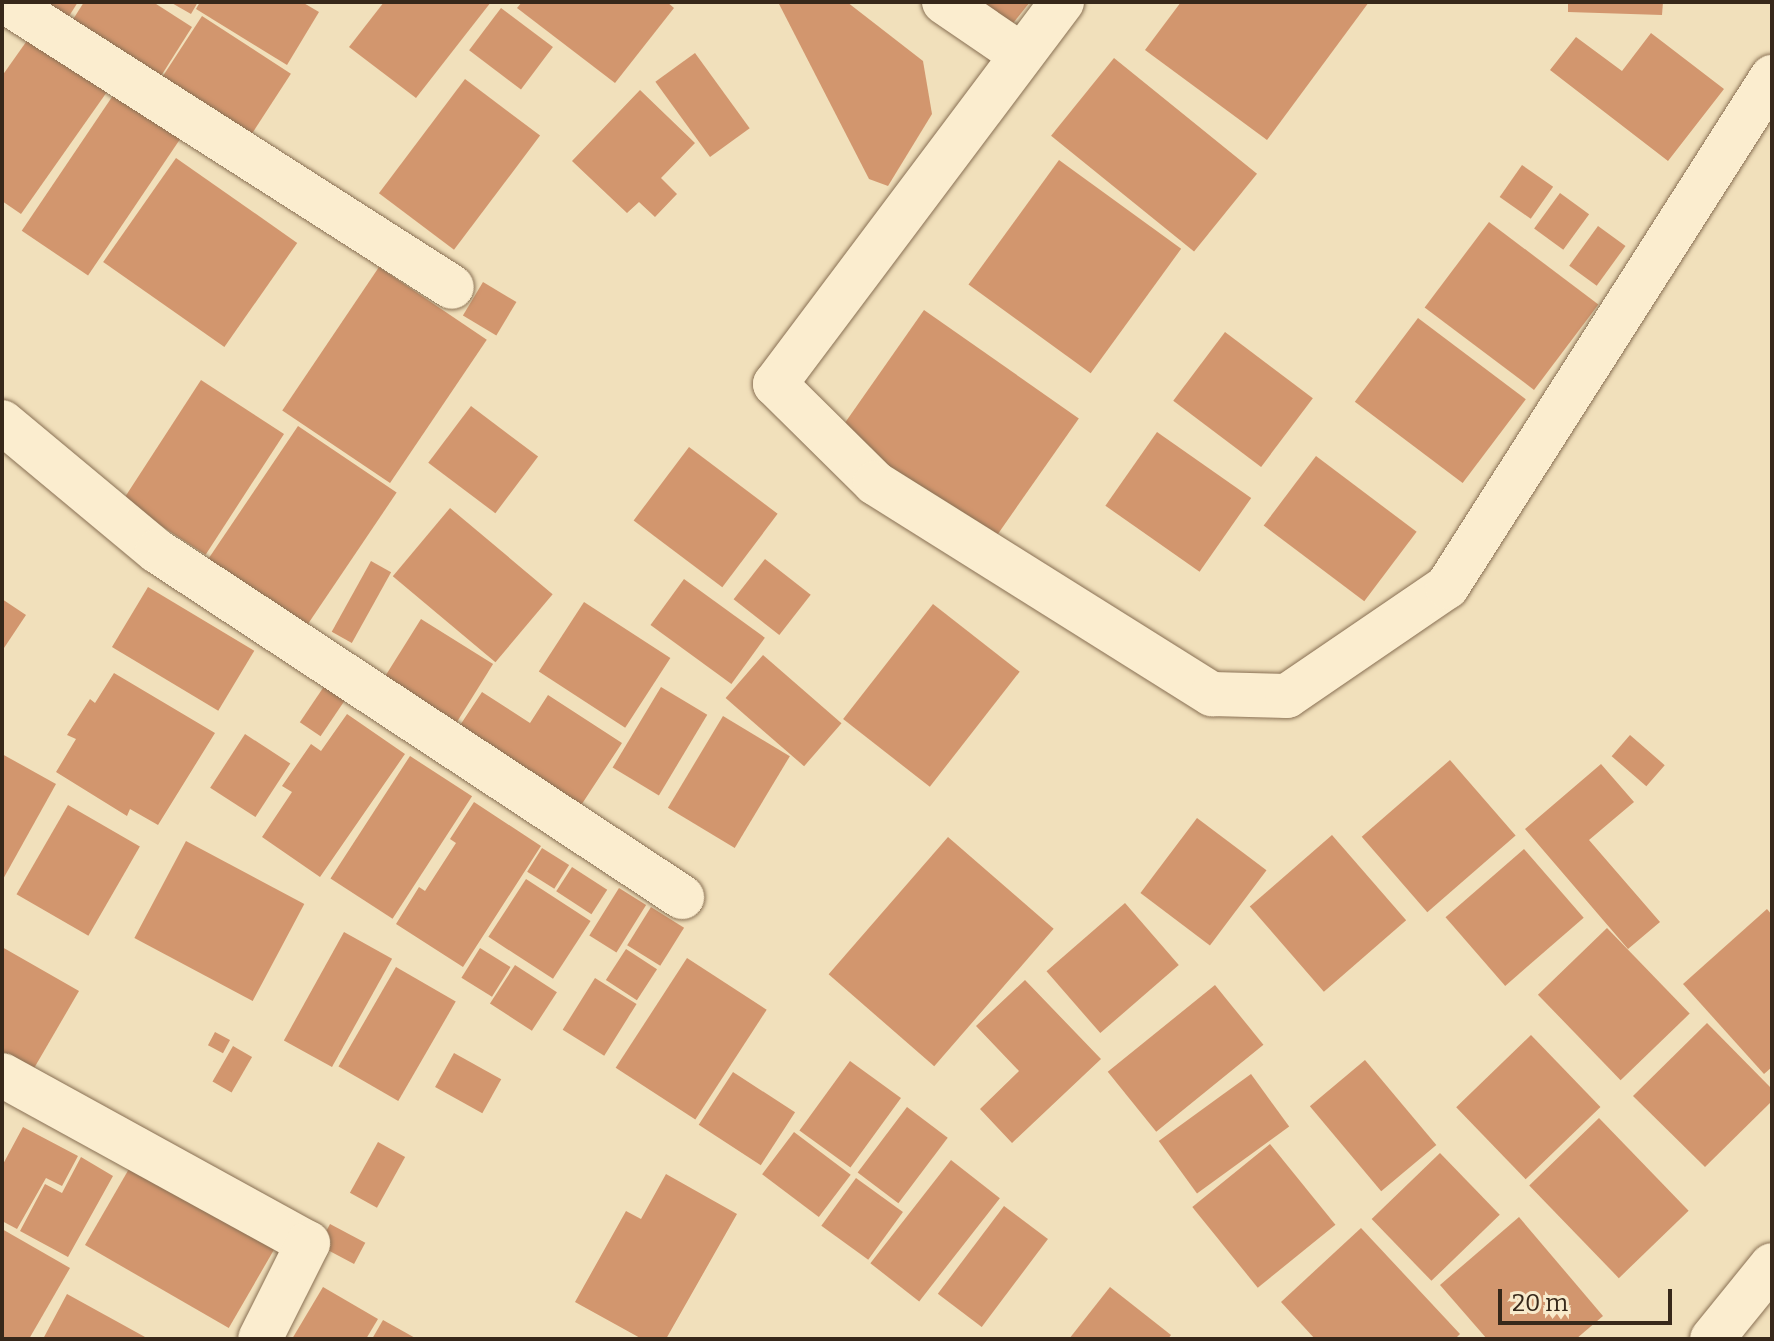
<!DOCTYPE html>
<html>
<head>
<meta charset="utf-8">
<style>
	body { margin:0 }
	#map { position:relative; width:1774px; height:1341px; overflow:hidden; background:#f1e0bb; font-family:Bitter,serif }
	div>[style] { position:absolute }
	.building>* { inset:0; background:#d2966e; transform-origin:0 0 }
	.roads { filter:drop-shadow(0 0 2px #897054) drop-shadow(0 0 2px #897054) }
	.minor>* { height:44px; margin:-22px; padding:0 22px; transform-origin:22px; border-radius:22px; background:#fbedcf }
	span { translate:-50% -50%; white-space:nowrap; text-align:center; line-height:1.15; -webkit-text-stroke:6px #f8eacb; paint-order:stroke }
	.frame { position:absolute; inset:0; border:4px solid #37281a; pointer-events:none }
	.scale { position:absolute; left:1498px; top:1289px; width:174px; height:36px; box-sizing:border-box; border:4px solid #37281a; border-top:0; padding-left:10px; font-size:24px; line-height:28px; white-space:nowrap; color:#37281a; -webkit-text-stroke:6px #f8eacb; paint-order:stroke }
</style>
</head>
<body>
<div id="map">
	<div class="building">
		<div style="clip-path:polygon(29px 2px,78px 2px,64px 24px)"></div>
		<div style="clip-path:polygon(84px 2px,153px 2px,192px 27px,156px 84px,67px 29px)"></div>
		<div style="clip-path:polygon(170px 2px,198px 2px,191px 14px)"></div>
		<div style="clip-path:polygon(200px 2px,302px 2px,319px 12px,287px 65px,196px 9px)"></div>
		<div style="clip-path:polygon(384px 2px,491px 2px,416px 98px,349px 47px)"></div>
		<div style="clip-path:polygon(522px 2px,667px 2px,674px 8px,615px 83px,517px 8px)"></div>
		<div style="clip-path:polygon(778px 2px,847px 2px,923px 61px,932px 114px,888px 186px,869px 179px)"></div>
		<div style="clip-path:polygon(978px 2px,1030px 2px,1010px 27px)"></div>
		<div style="clip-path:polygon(1181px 2px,1369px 2px,1267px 140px,1145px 50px)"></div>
		<div style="clip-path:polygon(1568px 2px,1663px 2px,1662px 15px,1568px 12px)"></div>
		<div style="left:501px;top:8px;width:65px;height:53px;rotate:37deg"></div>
		<div style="left:202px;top:16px;width:106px;height:83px;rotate:33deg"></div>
		<div style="clip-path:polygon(1651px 33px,1724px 89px,1668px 161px,1550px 70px,1576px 37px,1622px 71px)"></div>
		<div style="clip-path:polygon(31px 35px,109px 89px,21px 214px,2px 201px,2px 76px)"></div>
		<div style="left:695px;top:53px;width:93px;height:49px;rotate:54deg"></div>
		<div style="left:1114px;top:58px;width:184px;height:100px;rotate:39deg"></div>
		<div style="left:465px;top:79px;width:94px;height:143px;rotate:37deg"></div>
		<div style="clip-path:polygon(640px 90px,695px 143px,661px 178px,677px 194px,655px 217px,639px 202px,627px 213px,572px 161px)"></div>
		<div style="left:114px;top:94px;width:80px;height:165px;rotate:34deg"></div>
		<div style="left:176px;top:158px;width:148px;height:127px;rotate:35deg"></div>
		<div style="left:1059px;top:160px;width:151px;height:154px;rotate:36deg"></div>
		<div style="left:1522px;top:165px;width:38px;height:39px;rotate:35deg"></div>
		<div style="left:1560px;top:193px;width:36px;height:44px;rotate:36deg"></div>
		<div style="left:1489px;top:222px;width:137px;height:107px;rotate:37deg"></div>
		<div style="left:1598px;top:226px;width:34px;height:49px;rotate:36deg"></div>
		<div style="left:379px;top:267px;width:130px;height:173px;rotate:34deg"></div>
		<div style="left:483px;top:282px;width:39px;height:39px;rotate:31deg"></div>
		<div style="left:924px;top:310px;width:189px;height:149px;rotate:35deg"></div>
		<div style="left:1418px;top:318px;width:135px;height:105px;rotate:37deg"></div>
		<div style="left:1225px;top:332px;width:110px;height:86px;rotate:37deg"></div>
		<div style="left:201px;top:380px;width:99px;height:144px;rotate:33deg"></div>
		<div style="left:471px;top:406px;width:84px;height:71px;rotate:37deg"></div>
		<div style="left:298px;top:426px;width:119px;height:165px;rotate:34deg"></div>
		<div style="left:1157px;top:432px;width:115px;height:90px;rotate:35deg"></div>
		<div style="left:689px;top:447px;width:111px;height:92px;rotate:37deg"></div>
		<div style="left:1316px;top:456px;width:126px;height:87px;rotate:37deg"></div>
		<div style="left:450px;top:508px;width:134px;height:89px;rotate:40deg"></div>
		<div style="left:765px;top:559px;width:58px;height:51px;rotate:38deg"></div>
		<div style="left:371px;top:561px;width:23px;height:81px;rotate:29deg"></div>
		<div style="left:684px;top:579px;width:100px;height:57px;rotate:36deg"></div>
		<div style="left:148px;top:587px;width:124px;height:70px;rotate:31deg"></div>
		<div style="clip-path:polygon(2px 599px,26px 615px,2px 651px)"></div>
		<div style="left:584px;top:602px;width:103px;height:83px;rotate:33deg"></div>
		<div style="left:933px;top:604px;width:110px;height:146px;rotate:38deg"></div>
		<div style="left:421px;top:619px;width:85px;height:80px;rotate:32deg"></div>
		<div style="left:763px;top:655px;width:104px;height:57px;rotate:41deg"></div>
		<div style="clip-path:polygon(114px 673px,215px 733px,158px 825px,130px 809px,127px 816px,56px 772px,76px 739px,67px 735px,90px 699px,95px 703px)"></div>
		<div style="left:325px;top:685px;width:25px;height:45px;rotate:34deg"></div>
		<div style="left:661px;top:687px;width:54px;height:94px;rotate:31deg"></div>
		<div style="clip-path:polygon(482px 692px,530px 723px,548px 695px,622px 743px,572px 819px,451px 739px)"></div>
		<div style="clip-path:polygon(347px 714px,405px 754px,320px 877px,262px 837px,292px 792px,282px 786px,311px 744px,321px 751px)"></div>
		<div style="left:723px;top:716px;width:78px;height:107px;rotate:31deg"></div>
		<div style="left:245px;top:734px;width:54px;height:64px;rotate:33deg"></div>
		<div style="left:1630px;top:735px;width:46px;height:28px;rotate:41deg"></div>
		<div style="clip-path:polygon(2px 754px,56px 784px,2px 881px)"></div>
		<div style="left:410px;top:756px;width:74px;height:146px;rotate:33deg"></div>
		<div style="left:1450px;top:760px;width:100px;height:117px;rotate:49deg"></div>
		<div style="clip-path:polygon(1601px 764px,1634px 802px,1589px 840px,1660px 922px,1628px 949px,1525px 829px)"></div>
		<div style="clip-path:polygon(474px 802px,541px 846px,463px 967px,396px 924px,419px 887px,425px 891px,456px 843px,450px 839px)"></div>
		<div style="left:68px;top:805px;width:83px;height:103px;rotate:30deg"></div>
		<div style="left:1197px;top:818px;width:87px;height:94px;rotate:37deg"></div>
		<div style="left:1332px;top:835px;width:113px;height:109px;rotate:49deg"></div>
		<div style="left:948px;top:837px;width:140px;height:182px;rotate:41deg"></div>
		<div style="left:186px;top:841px;width:134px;height:110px;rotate:28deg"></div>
		<div style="left:542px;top:848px;width:32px;height:28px;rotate:32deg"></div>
		<div style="left:1524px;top:849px;width:91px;height:104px;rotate:49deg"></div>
		<div style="left:572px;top:867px;width:42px;height:29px;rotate:33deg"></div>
		<div style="left:526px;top:879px;width:77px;height:69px;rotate:33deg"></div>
		<div style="left:619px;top:888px;width:32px;height:56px;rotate:32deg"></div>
		<div style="left:1125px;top:903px;width:82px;height:104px;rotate:49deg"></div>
		<div style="left:651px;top:907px;width:39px;height:45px;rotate:32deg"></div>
		<div style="clip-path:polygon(1767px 909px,1772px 915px,1772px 1067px,1764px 1074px,1683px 984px)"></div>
		<div style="left:1607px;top:928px;width:119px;height:96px;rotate:46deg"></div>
		<div style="left:344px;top:932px;width:55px;height:124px;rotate:29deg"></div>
		<div style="clip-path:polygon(2px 947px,79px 991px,26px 1082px,2px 1068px)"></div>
		<div style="left:480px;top:948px;width:36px;height:35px;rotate:32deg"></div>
		<div style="left:626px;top:949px;width:37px;height:37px;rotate:33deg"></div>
		<div style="left:687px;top:958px;width:95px;height:131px;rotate:33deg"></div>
		<div style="left:515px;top:965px;width:50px;height:46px;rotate:33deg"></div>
		<div style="left:396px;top:967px;width:69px;height:115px;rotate:30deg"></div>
		<div style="left:595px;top:978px;width:49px;height:61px;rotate:32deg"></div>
		<div style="clip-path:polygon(1025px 980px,1101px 1059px,1012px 1143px,980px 1109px,1019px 1071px,976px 1026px)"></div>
		<div style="left:1215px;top:985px;width:77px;height:138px;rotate:51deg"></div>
		<div style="clip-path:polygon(1707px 1023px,1772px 1089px,1772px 1101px,1705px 1167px,1633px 1096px)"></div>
		<div style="left:215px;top:1032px;width:17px;height:15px;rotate:28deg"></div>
		<div style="left:1531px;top:1035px;width:100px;height:104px;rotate:46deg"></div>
		<div style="left:233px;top:1046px;width:22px;height:41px;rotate:30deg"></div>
		<div style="left:454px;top:1053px;width:54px;height:39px;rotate:29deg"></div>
		<div style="left:1365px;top:1060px;width:111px;height:72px;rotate:50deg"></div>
		<div style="left:850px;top:1061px;width:63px;height:86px;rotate:36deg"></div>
		<div style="left:733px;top:1072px;width:74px;height:63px;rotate:33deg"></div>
		<div style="left:1251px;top:1074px;width:65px;height:114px;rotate:54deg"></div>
		<div style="left:907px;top:1107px;width:51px;height:82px;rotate:37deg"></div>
		<div style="left:1599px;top:1118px;width:129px;height:97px;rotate:46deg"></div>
		<div style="clip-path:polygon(23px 1127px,78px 1156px,62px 1186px,46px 1178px,17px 1229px,2px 1221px,2px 1166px)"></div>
		<div style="left:794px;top:1132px;width:71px;height:53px;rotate:37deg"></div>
		<div style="left:378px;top:1142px;width:31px;height:58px;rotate:29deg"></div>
		<div style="left:1270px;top:1144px;width:104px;height:100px;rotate:51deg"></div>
		<div style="left:1440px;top:1153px;width:86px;height:95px;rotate:46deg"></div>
		<div style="left:137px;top:1155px;width:166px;height:104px;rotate:30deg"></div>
		<div style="clip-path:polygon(81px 1157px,113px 1176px,68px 1257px,20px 1231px,45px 1184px,62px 1193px)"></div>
		<div style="left:951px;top:1160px;width:62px;height:131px;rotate:38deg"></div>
		<div style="clip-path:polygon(666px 1174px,737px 1214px,666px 1339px,642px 1339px,575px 1302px,626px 1211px,641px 1219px)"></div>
		<div style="left:856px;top:1178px;width:58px;height:59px;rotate:36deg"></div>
		<div style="left:1004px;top:1206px;width:55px;height:110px;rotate:37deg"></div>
		<div style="clip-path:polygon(1519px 1217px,1603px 1316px,1576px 1339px,1487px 1339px,1440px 1285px)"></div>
		<div style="left:330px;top:1224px;width:40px;height:24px;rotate:28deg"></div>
		<div style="clip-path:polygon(1361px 1228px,1460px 1334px,1455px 1339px,1315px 1339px,1281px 1302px)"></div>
		<div style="clip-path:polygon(2px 1229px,70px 1268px,29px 1339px,2px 1339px)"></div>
		<div style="clip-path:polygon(323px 1287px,378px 1319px,366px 1339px,292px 1339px)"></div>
		<div style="clip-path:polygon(1110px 1287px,1171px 1335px,1168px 1339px,1069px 1339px)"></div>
		<div style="clip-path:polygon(67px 1294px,145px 1337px,144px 1339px,43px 1339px)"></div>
		<div style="clip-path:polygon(383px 1320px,417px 1339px,372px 1339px)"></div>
	</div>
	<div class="roads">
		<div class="minor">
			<div style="left:6px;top:2px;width:529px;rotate:32.58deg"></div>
			<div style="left:944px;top:2px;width:92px;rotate:34.4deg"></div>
			<div style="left:1062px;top:2px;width:478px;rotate:126.9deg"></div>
			<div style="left:775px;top:384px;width:141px;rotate:44.7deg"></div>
			<div style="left:875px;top:483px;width:398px;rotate:32.1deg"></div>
			<div style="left:1212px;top:694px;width:75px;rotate:1.5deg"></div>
			<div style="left:1287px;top:696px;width:194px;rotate:-34.3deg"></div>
			<div style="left:1447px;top:587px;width:605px;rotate:-57.49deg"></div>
			<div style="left:2px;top:422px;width:202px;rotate:39.8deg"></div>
			<div style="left:157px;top:551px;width:629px;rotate:33.39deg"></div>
			<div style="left:2px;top:1075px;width:349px;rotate:28.8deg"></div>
			<div style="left:308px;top:1243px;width:107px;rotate:116.6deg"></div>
			<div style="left:1712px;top:1339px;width:95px;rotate:-51deg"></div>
		</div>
	</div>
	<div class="frame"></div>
	<div class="scale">20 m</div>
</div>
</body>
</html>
